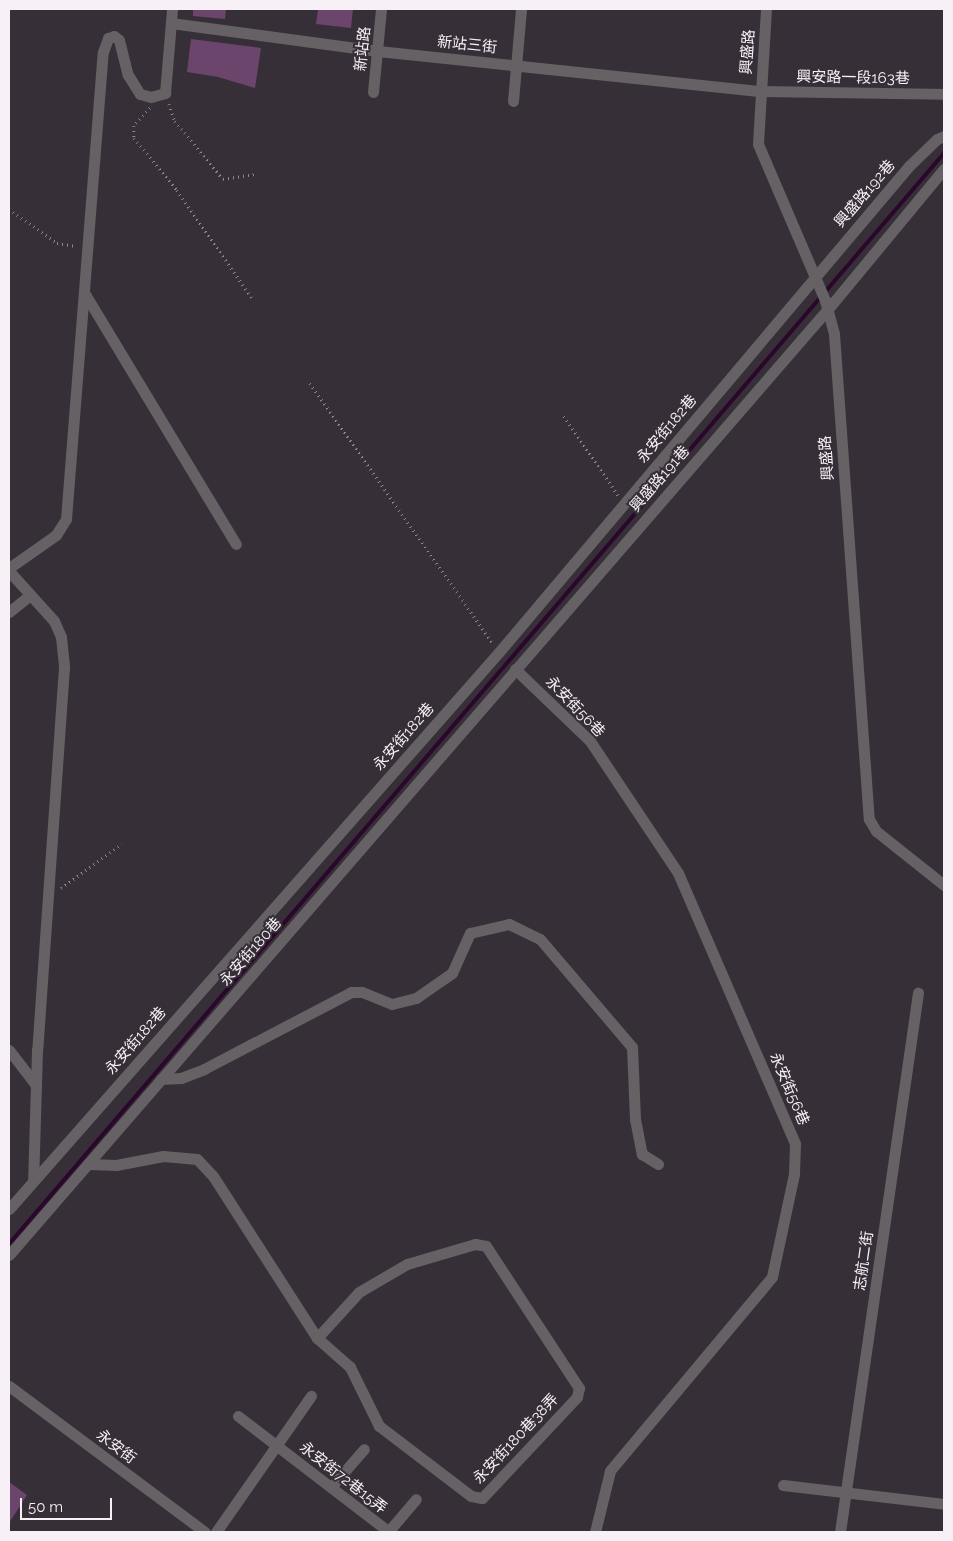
<!DOCTYPE html>
<html>
<head>
<meta charset="utf-8">
<style>
	body { margin:0 }
	#map { position:relative; width:953px; height:1541px; overflow:hidden; background:#372f37; font-family:Raleway,"Noto Sans TC",sans-serif }
	div>[style] { position:absolute }
	.stream>* { height:4px; margin:-2px; padding:0 2px; transform-origin:2px; border-radius:2px; background:#2a072b }
	.building>* { inset:0; background:#6c456c }
	.path>* { height:2.5px; margin-top:-1.25px; transform-origin:0; background:repeating-linear-gradient(90deg,#8e878e 0 1px,transparent 0 5px) }
	.minor>* { height:11px; margin:-5.5px; padding:0 5.5px; transform-origin:5.5px; border-radius:5.5px; background:#656165 }
	span { translate:-50% -50%; white-space:nowrap; text-align:center; line-height:1.15; -webkit-text-stroke:4px #372f37; paint-order:stroke }
	.street-label { font-size:15px; color:#f7f1f7 }
	.frame { position:absolute; inset:0; border:10px solid #f7f1f7; pointer-events:none }
	.scale { position:absolute; left:20px; top:1498px; width:92px; height:22px; box-sizing:border-box; border:2px solid #f7f1f7; border-top:0; padding-left:6px; font-size:15px; line-height:18px; white-space:nowrap; color:#f7f1f7; -webkit-text-stroke:4px #372f37; paint-order:stroke }
</style>
</head>
<body>
<div id="map">
	<div class="stream">
		<div style="left:9px;top:1244px;width:1437px;rotate:-49.4deg"></div>
	</div>
	<div class="building">
		<div style="clip-path:polygon(193px 9px,226px 9px,225px 19px,193px 16px)"></div>
		<div style="clip-path:polygon(318px 9px,353px 9px,351px 28px,316px 24px)"></div>
		<div style="clip-path:polygon(191px 39px,261px 48px,255px 88px,218px 77px,187px 72px)"></div>
		<div style="clip-path:polygon(9px 1482px,27px 1495px,9px 1523px)"></div>
	</div>
	<div class="path">
		<div style="left:169px;top:104px;width:18px;rotate:71deg"></div>
		<div style="left:175px;top:121px;width:75px;rotate:50.4deg"></div>
		<div style="left:223px;top:179px;width:32px;rotate:-9deg"></div>
		<div style="left:150px;top:108px;width:24px;rotate:132deg"></div>
		<div style="left:134px;top:126px;width:12px;rotate:90deg"></div>
		<div style="left:134px;top:138px;width:67px;rotate:50.4deg"></div>
		<div style="left:177px;top:190px;width:131px;rotate:55.2deg"></div>
		<div style="left:9px;top:209px;width:59px;rotate:35.3deg"></div>
		<div style="left:57px;top:243px;width:19px;rotate:9deg"></div>
		<div style="left:310px;top:383px;width:318px;rotate:54.9deg"></div>
		<div style="left:564px;top:416px;width:96px;rotate:55.6deg"></div>
		<div style="left:61px;top:888px;width:75px;rotate:-35.8deg"></div>
	</div>
	<div class="minor">
		<div style="left:766px;top:9px;width:135px;rotate:93.4deg"></div>
		<div style="left:758px;top:144px;width:170px;rotate:66.8deg"></div>
		<div style="left:825px;top:300px;width:35px;rotate:75deg"></div>
		<div style="left:834px;top:334px;width:486px;rotate:85.9deg"></div>
		<div style="left:869px;top:819px;width:14px;rotate:60deg"></div>
		<div style="left:876px;top:831px;width:87px;rotate:38.5deg"></div>
		<div style="left:171px;top:23px;width:209px;rotate:7.7deg"></div>
		<div style="left:378px;top:51px;width:385px;rotate:6deg"></div>
		<div style="left:761px;top:91px;width:183px;rotate:0.9deg"></div>
		<div style="left:373px;top:92px;width:83px;rotate:-84.5deg"></div>
		<div style="left:513px;top:101px;width:92px;rotate:-85deg"></div>
		<div style="left:85px;top:294px;width:292px;rotate:58.9deg"></div>
		<div style="left:9px;top:568px;width:57px;rotate:-35.1deg"></div>
		<div style="left:56px;top:535px;width:19px;rotate:-58deg"></div>
		<div style="left:66px;top:519px;width:468px;rotate:-85.5deg"></div>
		<div style="left:103px;top:52px;width:15px;rotate:-70deg"></div>
		<div style="left:108px;top:38px;width:6px;rotate:-18deg"></div>
		<div style="left:114px;top:36px;width:6px;rotate:39deg"></div>
		<div style="left:119px;top:40px;width:36px;rotate:76deg"></div>
		<div style="left:128px;top:75px;width:22px;rotate:58deg"></div>
		<div style="left:140px;top:94px;width:11px;rotate:15deg"></div>
		<div style="left:151px;top:97px;width:15px;rotate:-16deg"></div>
		<div style="left:165px;top:93px;width:84px;rotate:-85.2deg"></div>
		<div style="left:9px;top:571px;width:67px;rotate:48deg"></div>
		<div style="left:54px;top:621px;width:17px;rotate:66deg"></div>
		<div style="left:61px;top:637px;width:30px;rotate:84deg"></div>
		<div style="left:64px;top:667px;width:384px;rotate:94deg"></div>
		<div style="left:37px;top:1050px;width:131px;rotate:91.7deg"></div>
		<div style="left:9px;top:612px;width:26px;rotate:-39deg"></div>
		<div style="left:515px;top:669px;width:104px;rotate:43.8deg"></div>
		<div style="left:590px;top:741px;width:159px;rotate:56.3deg"></div>
		<div style="left:678px;top:873px;width:295px;rotate:66.6deg"></div>
		<div style="left:795px;top:1144px;width:30px;rotate:92deg"></div>
		<div style="left:794px;top:1174px;width:105px;rotate:102.1deg"></div>
		<div style="left:772px;top:1277px;width:253px;rotate:129.9deg"></div>
		<div style="left:610px;top:1471px;width:63px;rotate:103.8deg"></div>
		<div style="left:9px;top:1050px;width:44px;rotate:52.4deg"></div>
		<div style="left:161px;top:1079px;width:20px;rotate:-3deg"></div>
		<div style="left:181px;top:1078px;width:25px;rotate:-21deg"></div>
		<div style="left:204px;top:1069px;width:166px;rotate:-27.6deg"></div>
		<div style="left:351px;top:992px;width:11px"></div>
		<div style="left:362px;top:992px;width:32px;rotate:22deg"></div>
		<div style="left:392px;top:1004px;width:25px;rotate:-14deg"></div>
		<div style="left:416px;top:998px;width:44px;rotate:-34.8deg"></div>
		<div style="left:452px;top:973px;width:44px;rotate:-65.8deg"></div>
		<div style="left:470px;top:933px;width:40px;rotate:-13deg"></div>
		<div style="left:509px;top:924px;width:34px;rotate:26deg"></div>
		<div style="left:540px;top:939px;width:142px;rotate:49.6deg"></div>
		<div style="left:632px;top:1047px;width:72px;rotate:87.6deg"></div>
		<div style="left:635px;top:1119px;width:36px;rotate:79deg"></div>
		<div style="left:642px;top:1154px;width:19px;rotate:32deg"></div>
		<div style="left:89px;top:1164px;width:27px;rotate:2deg"></div>
		<div style="left:116px;top:1165px;width:48px;rotate:-10.8deg"></div>
		<div style="left:163px;top:1156px;width:34px;rotate:5deg"></div>
		<div style="left:197px;top:1159px;width:23px;rotate:47deg"></div>
		<div style="left:213px;top:1176px;width:193px;rotate:57.3deg"></div>
		<div style="left:317px;top:1338px;width:62px;rotate:-47.6deg"></div>
		<div style="left:359px;top:1292px;width:56px;rotate:-30.3deg"></div>
		<div style="left:407px;top:1264px;width:71px;rotate:-16.4deg"></div>
		<div style="left:475px;top:1244px;width:11px;rotate:10deg"></div>
		<div style="left:486px;top:1246px;width:170px;rotate:56.8deg"></div>
		<div style="left:579px;top:1388px;width:9px;rotate:103deg"></div>
		<div style="left:577px;top:1397px;width:139px;rotate:133.2deg"></div>
		<div style="left:482px;top:1498px;width:11px;rotate:-170deg"></div>
		<div style="left:471px;top:1496px;width:116px;rotate:-142.7deg"></div>
		<div style="left:379px;top:1426px;width:66px;rotate:-116.2deg"></div>
		<div style="left:350px;top:1367px;width:44px;rotate:-138.7deg"></div>
		<div style="left:9px;top:1209px;width:742px;rotate:-48.66deg"></div>
		<div style="left:499px;top:652px;width:636px;rotate:-49.85deg"></div>
		<div style="left:909px;top:166px;width:39px;rotate:-44deg"></div>
		<div style="left:937px;top:139px;width:8px;rotate:-23deg"></div>
		<div style="left:9px;top:1255px;width:1251px;rotate:-49.12deg"></div>
		<div style="left:828px;top:309px;width:182px;rotate:-50.4deg"></div>
		<div style="left:9px;top:1386px;width:244px;rotate:36.7deg"></div>
		<div style="left:238px;top:1416px;width:190px;rotate:37.5deg"></div>
		<div style="left:783px;top:1485px;width:162px;rotate:6.7deg"></div>
		<div style="left:331px;top:1487px;width:50px;rotate:-49deg"></div>
		<div style="left:216px;top:1532px;width:166px;rotate:-55.1deg"></div>
		<div style="left:388px;top:1532px;width:43px;rotate:-49.7deg"></div>
		<div style="left:840px;top:1532px;width:545px;rotate:-81.77deg"></div>
	</div>
	<div class="street-label">
		<span style="left:467px;top:45px;rotate:6deg">新站三街</span>
		<span style="left:363px;top:49px;rotate:-84deg">新站路</span>
		<span style="left:748px;top:52px;rotate:-86deg">興盛路</span>
		<span style="left:853px;top:78px;rotate:1deg">興安路一段163巷</span>
		<span style="left:865px;top:194px;rotate:-49deg">興盛路192巷</span>
		<span style="left:667px;top:429px;rotate:-50deg">永安街182巷</span>
		<span style="left:827px;top:458px;rotate:-94deg">興盛路</span>
		<span style="left:660px;top:479px;rotate:-49deg">興盛路191巷</span>
		<span style="left:575px;top:707px;rotate:46deg">永安街56巷</span>
		<span style="left:404px;top:737px;rotate:-49deg">永安街182巷</span>
		<span style="left:251px;top:952px;rotate:-49deg">永安街180巷</span>
		<span style="left:136px;top:1041px;rotate:-49deg">永安街182巷</span>
		<span style="left:789px;top:1089px;rotate:67deg">永安街56巷</span>
		<span style="left:864px;top:1261px;rotate:-82deg">志航二街</span>
		<span style="left:516px;top:1439px;rotate:-47deg">永安街180巷38弄</span>
		<span style="left:116px;top:1447px;rotate:37deg">永安街</span>
		<span style="left:343px;top:1478px;rotate:38deg">永安街72巷15弄</span>
	</div>
	<div class="frame"></div>
	<div class="scale">50 m</div>
</div>
</body>
</html>
